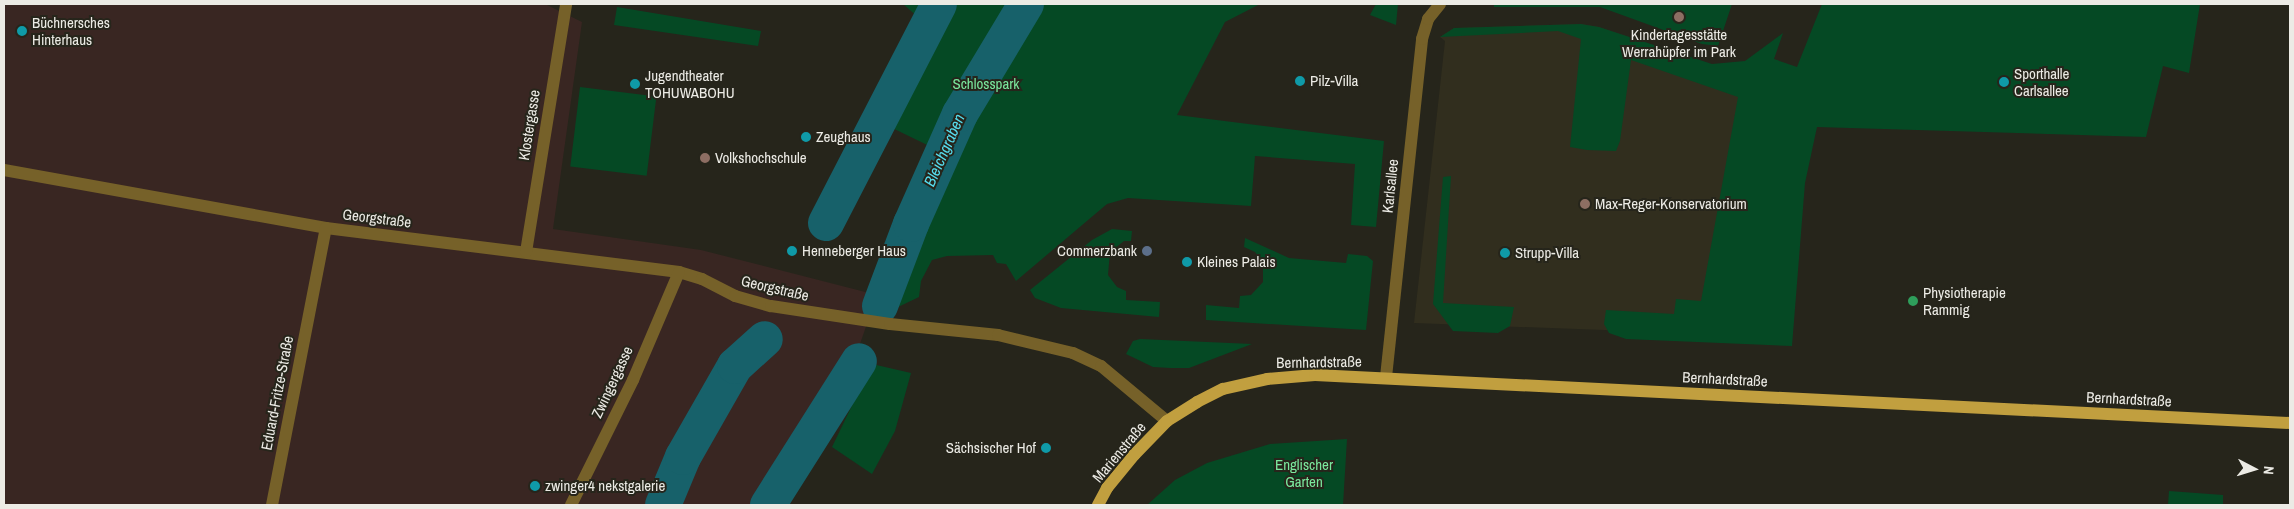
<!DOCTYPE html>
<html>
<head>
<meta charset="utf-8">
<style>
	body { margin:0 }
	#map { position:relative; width:2294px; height:509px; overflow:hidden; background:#26251b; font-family:"Archivo Narrow",sans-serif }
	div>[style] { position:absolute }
	.commercial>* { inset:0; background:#392622 }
	.built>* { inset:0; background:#312e1e }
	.green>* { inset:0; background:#054924; transform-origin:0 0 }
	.canal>* { height:36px; margin:-18px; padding:0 18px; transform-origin:18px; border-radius:18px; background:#17616a }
	.minor>* { height:12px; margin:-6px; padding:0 6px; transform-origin:6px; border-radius:6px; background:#766129 }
	.major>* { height:12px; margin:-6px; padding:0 6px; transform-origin:6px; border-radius:6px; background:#c19f3f }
	.dots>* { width:14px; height:14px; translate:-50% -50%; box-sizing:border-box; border:2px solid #26251b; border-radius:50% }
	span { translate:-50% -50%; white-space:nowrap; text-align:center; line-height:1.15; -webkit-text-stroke:4px #26251b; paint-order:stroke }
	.poi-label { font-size:15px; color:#ecebe5 }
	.left { translate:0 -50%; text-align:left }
	.right { translate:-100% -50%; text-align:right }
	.park-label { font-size:15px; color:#7ae89d }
	.street-label { font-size:15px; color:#ecebe5 }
	.water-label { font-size:16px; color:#56dced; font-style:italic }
	.frame { position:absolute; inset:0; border:5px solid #ecebe5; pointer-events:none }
	.north { position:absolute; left:2229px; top:444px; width:50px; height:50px; -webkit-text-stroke:4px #26251b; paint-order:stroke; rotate:95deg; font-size:14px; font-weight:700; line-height:20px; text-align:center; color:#ecebe5 }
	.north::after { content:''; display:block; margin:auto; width:18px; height:22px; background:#ecebe5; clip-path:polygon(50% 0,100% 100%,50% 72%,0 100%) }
</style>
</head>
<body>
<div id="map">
	<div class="commercial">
		<div style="clip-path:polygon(4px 4px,545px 4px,582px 22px,553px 229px,701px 250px,877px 295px,853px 364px,764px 505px,4px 505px)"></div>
	</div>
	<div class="built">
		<div style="clip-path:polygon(1581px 24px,1599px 27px,1771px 85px,1712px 334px,1414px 323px,1445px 41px,1440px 37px,1454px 28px)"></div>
	</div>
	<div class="green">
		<div style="clip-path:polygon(903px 4px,1260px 4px,1225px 22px,1177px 115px,1384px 141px,1376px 227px,1351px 225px,1355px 164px,1255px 156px,1251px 206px,1128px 198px,1107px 204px,1016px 281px,1006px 264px,997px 263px,993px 255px,947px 256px,932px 260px,921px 281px,919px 297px,896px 308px,889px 307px,950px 156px,886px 125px,899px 99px,882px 89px,918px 17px)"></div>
		<div style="clip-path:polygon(1376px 4px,1398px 4px,1396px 25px,1370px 15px)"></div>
		<div style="clip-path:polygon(1494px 4px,1732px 4px,1718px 46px,1702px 44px,1600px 7px,1494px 7px)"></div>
		<div style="clip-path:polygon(1822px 4px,2200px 4px,2189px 73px,2163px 66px,2146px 137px,1817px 127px,1805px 183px,1792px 346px,1626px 339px,1609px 333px,1604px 324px,1606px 310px,1674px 314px,1676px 299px,1701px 301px,1738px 97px,1631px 60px,1620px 141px,1616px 151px,1587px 150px,1570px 147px,1581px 39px,1558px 31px,1440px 37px,1454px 28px,1581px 24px,1599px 27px,1712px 64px,1745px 61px,1783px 33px,1774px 59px,1797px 67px)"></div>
		<div style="clip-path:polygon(617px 7px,761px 31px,758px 46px,614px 25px)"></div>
		<div style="left:580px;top:87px;width:77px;height:80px;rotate:7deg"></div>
		<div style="clip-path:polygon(1451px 176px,1443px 303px,1514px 307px,1510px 326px,1498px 333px,1453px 331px,1433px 304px,1443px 177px)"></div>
		<div style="clip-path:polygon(1112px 229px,1132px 231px,1131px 241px,1124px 241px,1110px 252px,1108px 275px,1117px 287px,1126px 291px,1126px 300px,1160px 302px,1159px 317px,1061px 308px,1035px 298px,1030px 290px,1092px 240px)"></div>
		<div style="clip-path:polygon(1245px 238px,1289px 258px,1346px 263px,1348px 254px,1367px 256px,1373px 261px,1366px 330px,1206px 320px,1206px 305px,1239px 308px,1240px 296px,1251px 295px,1263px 282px,1263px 262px,1255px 252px,1244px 247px)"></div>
		<div style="clip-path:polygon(1140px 339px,1252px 344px,1189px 368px,1171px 368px,1153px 367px,1126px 354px,1133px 341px)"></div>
		<div style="clip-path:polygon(872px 364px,911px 373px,895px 431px,872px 474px,832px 447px)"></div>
		<div style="clip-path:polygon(1347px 439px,1343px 505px,1147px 505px,1175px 480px,1207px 463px,1270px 444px)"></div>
		<div style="clip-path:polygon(2169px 491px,2223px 495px,2223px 505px,2168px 505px)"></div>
	</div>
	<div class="canal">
		<div style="left:826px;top:223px;width:246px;rotate:-62.7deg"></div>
		<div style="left:880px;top:306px;width:88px;rotate:-69.3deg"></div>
		<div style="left:911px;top:224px;width:120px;rotate:-66deg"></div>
		<div style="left:960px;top:114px;width:128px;rotate:-59deg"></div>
		<div style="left:663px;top:505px;width:52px;rotate:-67.4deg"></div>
		<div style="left:683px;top:457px;width:105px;rotate:-60.3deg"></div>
		<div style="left:735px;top:366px;width:40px;rotate:-42deg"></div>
		<div style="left:768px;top:505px;width:170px;rotate:-57.7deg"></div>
	</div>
	<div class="minor">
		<div style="left:4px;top:170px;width:327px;rotate:10.2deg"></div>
		<div style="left:326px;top:228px;width:356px;rotate:7.1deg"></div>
		<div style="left:679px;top:272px;width:24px;rotate:17deg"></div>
		<div style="left:702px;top:279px;width:37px;rotate:27deg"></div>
		<div style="left:735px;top:296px;width:37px;rotate:16deg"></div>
		<div style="left:771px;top:306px;width:120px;rotate:8.6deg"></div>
		<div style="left:890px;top:324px;width:109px;rotate:5.8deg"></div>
		<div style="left:998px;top:335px;width:77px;rotate:13.5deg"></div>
		<div style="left:1073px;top:353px;width:31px;rotate:25deg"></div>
		<div style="left:1101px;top:366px;width:86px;rotate:39.8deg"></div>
		<div style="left:526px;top:252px;width:251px;rotate:-80.8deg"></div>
		<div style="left:1386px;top:377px;width:340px;rotate:-83.9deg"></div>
		<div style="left:1422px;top:39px;width:21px;rotate:-73deg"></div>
		<div style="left:1428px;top:19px;width:19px;rotate:-51deg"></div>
		<div style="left:272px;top:505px;width:282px;rotate:-79deg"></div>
		<div style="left:571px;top:505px;width:140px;rotate:-63.6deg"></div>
		<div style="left:633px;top:380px;width:117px;rotate:-66.9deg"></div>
	</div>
	<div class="major">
		<div style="left:1098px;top:505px;width:19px;rotate:-62deg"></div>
		<div style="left:1107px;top:488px;width:43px;rotate:-50.7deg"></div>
		<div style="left:1134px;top:455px;width:47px;rotate:-45.9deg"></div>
		<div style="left:1167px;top:421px;width:36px;rotate:-32deg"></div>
		<div style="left:1197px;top:402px;width:29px;rotate:-27deg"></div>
		<div style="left:1223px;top:389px;width:45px;rotate:-12.8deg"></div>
		<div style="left:1267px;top:379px;width:48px;rotate:-4.8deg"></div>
		<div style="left:1315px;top:375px;width:976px;rotate:2.82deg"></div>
	</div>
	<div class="dots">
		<div style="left:1679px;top:17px;background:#8d6e63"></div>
		<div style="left:22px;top:31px;background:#0f9aa8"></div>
		<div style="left:1300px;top:81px;background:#0f9aa8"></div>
		<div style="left:2004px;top:82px;background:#0f9aa8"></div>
		<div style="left:635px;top:84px;background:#0f9aa8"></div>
		<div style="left:806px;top:137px;background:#0f9aa8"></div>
		<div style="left:705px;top:158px;background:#8d6e63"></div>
		<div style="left:1585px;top:204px;background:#8d6e63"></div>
		<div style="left:792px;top:251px;background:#0f9aa8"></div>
		<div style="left:1147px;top:251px;background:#5c6f8a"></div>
		<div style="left:1505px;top:253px;background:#0f9aa8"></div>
		<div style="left:1187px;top:262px;background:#0f9aa8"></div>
		<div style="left:1913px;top:301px;background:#2e9e5b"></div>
		<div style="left:1046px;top:448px;background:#0f9aa8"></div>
		<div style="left:535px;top:486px;background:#0f9aa8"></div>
	</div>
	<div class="poi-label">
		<span class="left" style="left:32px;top:31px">Büchnersches<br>Hinterhaus</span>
		<span style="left:1679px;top:43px">Kindertagesstätte<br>Werrahüpfer im Park</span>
		<span class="left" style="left:2014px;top:82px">Sporthalle<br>Carlsallee</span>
		<span class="left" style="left:645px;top:84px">Jugendtheater<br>TOHUWABOHU</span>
		<span class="left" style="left:1310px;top:81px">Pilz-Villa</span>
		<span class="left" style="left:816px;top:137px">Zeughaus</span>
		<span class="left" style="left:715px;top:158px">Volkshochschule</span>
		<span class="left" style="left:1595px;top:204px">Max-Reger-Konservatorium</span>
		<span class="left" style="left:802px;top:251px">Henneberger Haus</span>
		<span class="right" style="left:1137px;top:251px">Commerzbank</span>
		<span class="left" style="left:1515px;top:253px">Strupp-Villa</span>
		<span class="left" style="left:1197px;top:262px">Kleines Palais</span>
		<span class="left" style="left:1923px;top:301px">Physiotherapie<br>Rammig</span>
		<span class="right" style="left:1036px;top:448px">Sächsischer Hof</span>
		<span class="left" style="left:545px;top:486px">zwinger4 nekstgalerie</span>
	</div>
	<div class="park-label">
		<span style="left:986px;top:84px">Schlosspark</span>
		<span style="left:1304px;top:473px">Englischer<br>Garten</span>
	</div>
	<div class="street-label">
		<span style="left:529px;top:125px;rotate:-81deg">Klostergasse</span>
		<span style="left:1390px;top:186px;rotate:-84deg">Karlsallee</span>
		<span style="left:377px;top:218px;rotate:7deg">Georgstraße</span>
		<span style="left:775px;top:288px;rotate:13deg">Georgstraße</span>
		<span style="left:1319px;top:362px;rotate:-1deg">Bernhardstraße</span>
		<span style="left:1725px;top:379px;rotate:3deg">Bernhardstraße</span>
		<span style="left:612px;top:382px;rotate:-65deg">Zwingergasse</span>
		<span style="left:277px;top:393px;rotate:-79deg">Eduard-Fritze-Straße</span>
		<span style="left:2129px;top:399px;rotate:3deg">Bernhardstraße</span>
		<span style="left:1119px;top:452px;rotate:-50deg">Marienstraße</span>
	</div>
	<div class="water-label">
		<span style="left:944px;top:150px;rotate:-66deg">Bleichgraben</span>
	</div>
	<div class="frame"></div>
	<div class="north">N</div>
</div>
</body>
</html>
